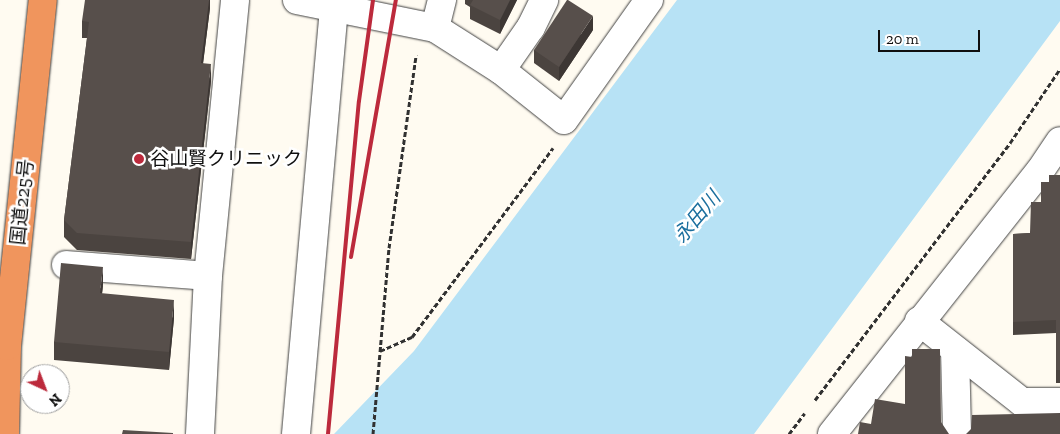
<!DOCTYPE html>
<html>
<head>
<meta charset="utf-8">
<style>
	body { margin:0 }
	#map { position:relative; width:1060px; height:434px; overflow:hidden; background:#fffbf1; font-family:"Zilla Slab","Noto Sans JP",serif }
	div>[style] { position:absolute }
	.water>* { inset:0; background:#b7e2f5 }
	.path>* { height:3px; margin-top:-1.5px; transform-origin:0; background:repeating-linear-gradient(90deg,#313131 0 5px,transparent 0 7.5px) }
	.roads { filter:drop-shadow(0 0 1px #424242) drop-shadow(0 0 1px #424242) }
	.street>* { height:28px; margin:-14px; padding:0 14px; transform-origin:14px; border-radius:14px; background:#fff }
	.highway>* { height:28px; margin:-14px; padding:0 14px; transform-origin:14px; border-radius:14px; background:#f0955d }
	.rail>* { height:4px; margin:-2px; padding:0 2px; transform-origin:2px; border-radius:2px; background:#bc2a3c }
	.wall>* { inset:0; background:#4b4440 }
	.shaded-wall>* { inset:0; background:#3d3734 }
	.building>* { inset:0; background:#574f4b }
	.dots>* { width:14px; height:14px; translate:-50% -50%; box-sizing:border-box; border:2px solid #fff; border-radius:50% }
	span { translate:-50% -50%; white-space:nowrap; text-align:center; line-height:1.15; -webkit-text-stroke:5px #fff; paint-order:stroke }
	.poi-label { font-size:19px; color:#0f0f0f }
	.left { translate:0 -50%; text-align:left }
	.street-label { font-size:19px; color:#0f0f0f }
	.water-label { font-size:20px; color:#1b6f9e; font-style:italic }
	.north { position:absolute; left:20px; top:364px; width:50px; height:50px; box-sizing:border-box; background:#fff; border:1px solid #9f9f9f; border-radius:50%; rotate:137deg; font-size:14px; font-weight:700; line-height:20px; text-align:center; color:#0f0f0f }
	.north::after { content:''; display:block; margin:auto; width:18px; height:22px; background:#bc2a3c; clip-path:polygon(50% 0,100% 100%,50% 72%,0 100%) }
	.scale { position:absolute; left:878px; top:30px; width:102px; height:22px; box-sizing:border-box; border:2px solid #0f0f0f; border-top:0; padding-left:6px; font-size:15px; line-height:18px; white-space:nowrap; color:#0f0f0f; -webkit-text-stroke:4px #fff; paint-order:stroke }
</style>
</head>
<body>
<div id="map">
	<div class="water">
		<div style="clip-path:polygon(677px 0,1060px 0,1060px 21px,754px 434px,334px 434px,414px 351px)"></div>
	</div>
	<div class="path">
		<div style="left:380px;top:351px;width:35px;rotate:-24deg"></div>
		<div style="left:412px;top:337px;width:236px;rotate:-53.3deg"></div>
		<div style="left:815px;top:400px;width:323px;rotate:-52.8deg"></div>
		<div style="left:1010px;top:143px;width:89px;rotate:-56deg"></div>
		<div style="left:373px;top:434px;width:187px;rotate:-85.1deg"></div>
		<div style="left:389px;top:248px;width:195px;rotate:-82deg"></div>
		<div style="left:789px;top:434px;width:26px;rotate:-53deg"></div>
	</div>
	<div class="roads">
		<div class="street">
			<div style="left:297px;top:0;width:141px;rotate:11.5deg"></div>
			<div style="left:435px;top:28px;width:78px;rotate:32.5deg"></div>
			<div style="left:501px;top:70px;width:52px;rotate:-55.1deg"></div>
			<div style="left:531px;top:27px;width:30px;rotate:-64deg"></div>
			<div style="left:435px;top:28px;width:29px;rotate:-76deg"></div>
			<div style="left:501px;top:70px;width:80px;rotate:38.4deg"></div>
			<div style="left:564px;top:120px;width:147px;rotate:-54.7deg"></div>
			<div style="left:66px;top:265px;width:142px;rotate:4.4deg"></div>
			<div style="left:919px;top:321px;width:131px;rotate:38.2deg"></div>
			<div style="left:1022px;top:402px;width:38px"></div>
			<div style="left:955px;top:350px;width:84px;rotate:88.6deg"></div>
			<div style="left:200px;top:434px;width:158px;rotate:-87.1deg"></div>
			<div style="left:208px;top:276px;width:277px;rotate:-84.4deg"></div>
			<div style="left:296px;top:434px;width:436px;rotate:-84.9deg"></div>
			<div style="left:832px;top:434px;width:335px;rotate:-51.7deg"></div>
			<div style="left:1040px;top:171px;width:36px;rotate:-56deg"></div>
		</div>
		<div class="highway">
			<div style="left:5px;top:434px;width:88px;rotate:-88.7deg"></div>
			<div style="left:7px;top:346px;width:348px;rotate:-84.1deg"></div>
		</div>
	</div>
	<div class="rail">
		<div style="left:351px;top:257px;width:261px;rotate:-80.1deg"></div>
		<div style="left:328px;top:434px;width:334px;rotate:-84.7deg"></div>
		<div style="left:359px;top:101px;width:102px;rotate:-82.1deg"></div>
	</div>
	<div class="wall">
		<div style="clip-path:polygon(210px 0,210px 8px,203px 63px,211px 81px,191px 259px,77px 250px,64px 237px,64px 220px,87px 38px,82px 38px,82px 21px)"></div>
		<div style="clip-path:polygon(465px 0,517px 0,500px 34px,470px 19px,470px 7px,465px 4px)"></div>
		<div style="clip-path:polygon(593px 30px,559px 81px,534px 63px,534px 50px)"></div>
		<div style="clip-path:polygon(1060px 175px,1060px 383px,1056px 383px,1056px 333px,1013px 335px,1013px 234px,1030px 233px,1041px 202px)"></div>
		<div style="clip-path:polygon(103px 285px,102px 294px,174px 318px,169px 370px,54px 360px,54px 342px)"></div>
	</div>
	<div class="shaded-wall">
		<div style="clip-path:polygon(209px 0,210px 0,210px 8px,201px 80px,201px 63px)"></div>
		<div style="clip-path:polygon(510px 0,517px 0,500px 34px,500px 20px)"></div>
		<div style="clip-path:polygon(593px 16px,593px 30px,559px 81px,559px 67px)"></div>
		<div style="clip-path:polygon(211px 64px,211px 81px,191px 259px,191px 242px)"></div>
		<div style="clip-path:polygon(103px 267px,103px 285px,100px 311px,100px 293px)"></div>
		<div style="clip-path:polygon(174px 300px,174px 318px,169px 370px,169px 352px)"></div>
	</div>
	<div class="building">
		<div style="clip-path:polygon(85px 0,209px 0,201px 63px,211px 64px,191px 242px,77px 233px,64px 220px,89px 22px,82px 21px)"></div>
		<div style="clip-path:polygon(473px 0,510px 0,500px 20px,470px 5px)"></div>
		<div style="clip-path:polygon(567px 0,568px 0,593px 16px,559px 67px,534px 50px)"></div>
		<div style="clip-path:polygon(1049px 175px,1060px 175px,1060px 370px,1056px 370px,1056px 320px,1013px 322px,1013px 234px,1030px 233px,1031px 202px,1041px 202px,1041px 182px,1049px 182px)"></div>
		<div style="clip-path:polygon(61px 263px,103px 267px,100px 293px,174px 300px,169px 352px,54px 342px)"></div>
		<div style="clip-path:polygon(912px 349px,940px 349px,941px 422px,949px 434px,858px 434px,860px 422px,871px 424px,875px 399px,905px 404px,905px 356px,912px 357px)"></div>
		<div style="clip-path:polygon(1060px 413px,1060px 434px,966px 434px,971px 429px,972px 415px)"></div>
		<div style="clip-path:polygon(123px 430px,173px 433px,173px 434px,122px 434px)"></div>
	</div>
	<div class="dots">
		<div style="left:139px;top:159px;background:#bc2a3c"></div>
	</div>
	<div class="poi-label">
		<span class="left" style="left:150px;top:159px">谷山賢クリニック</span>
	</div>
	<div class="street-label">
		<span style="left:22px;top:202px;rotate:-84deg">国道225号</span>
	</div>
	<div class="water-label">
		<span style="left:697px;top:217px;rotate:-50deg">永田川</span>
	</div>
	<div class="north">N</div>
	<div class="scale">20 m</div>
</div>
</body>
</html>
